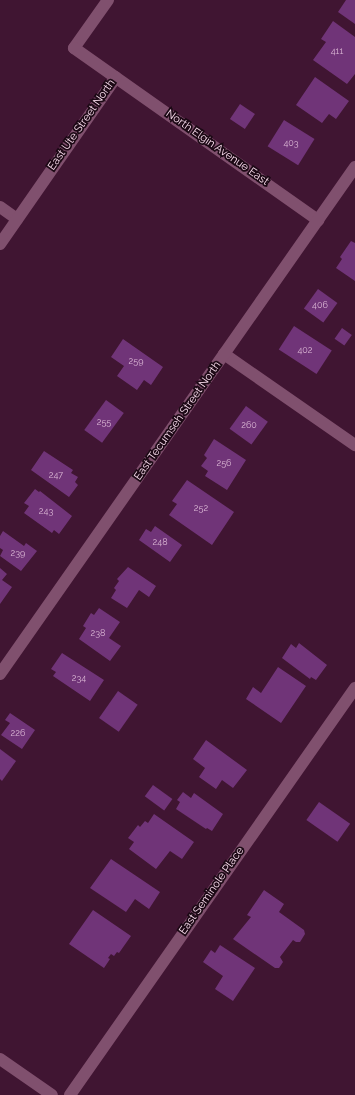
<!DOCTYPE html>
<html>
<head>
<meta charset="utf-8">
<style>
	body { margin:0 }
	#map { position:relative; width:355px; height:1095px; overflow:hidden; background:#401532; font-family:Raleway,sans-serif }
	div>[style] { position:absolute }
	.building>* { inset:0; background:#703478; transform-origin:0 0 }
	.street>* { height:12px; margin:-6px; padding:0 6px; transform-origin:6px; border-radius:6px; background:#80506e }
	.secondary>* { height:12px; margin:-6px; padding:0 6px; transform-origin:6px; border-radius:6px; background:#80506e }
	span { translate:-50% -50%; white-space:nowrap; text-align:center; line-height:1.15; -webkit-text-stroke:3.5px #1c0915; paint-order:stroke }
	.number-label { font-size:9px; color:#dab6d4 }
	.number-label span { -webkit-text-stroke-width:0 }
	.street-label { font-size:11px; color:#fee1f2 }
</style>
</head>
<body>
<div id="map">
	<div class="building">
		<div style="clip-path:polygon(346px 0,355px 0,355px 24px,338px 12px)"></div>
		<div style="clip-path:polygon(333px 21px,355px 37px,355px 74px,347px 84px,313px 60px,326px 42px,321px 39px)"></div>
		<div style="clip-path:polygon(315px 77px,349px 101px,336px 119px,329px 114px,322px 123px,296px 105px)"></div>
		<div style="left:240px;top:104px;width:18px;height:18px;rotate:34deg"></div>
		<div style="left:284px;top:120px;width:36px;height:31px;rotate:32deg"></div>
		<div style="clip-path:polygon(351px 241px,355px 243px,355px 281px,336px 268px,342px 259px,340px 257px)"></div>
		<div style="left:318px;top:289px;width:24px;height:24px;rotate:36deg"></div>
		<div style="left:294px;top:326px;width:45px;height:28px;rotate:33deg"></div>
		<div style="left:342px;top:328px;width:12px;height:13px;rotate:35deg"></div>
		<div style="clip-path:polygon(123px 339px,163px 367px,151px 385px,144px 380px,137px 390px,117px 376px,124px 366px,111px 357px)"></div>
		<div style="left:106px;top:400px;width:22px;height:37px;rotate:36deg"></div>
		<div style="left:246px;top:406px;width:27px;height:28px;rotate:36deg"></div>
		<div style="clip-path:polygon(214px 439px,246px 460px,227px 490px,205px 476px,208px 471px,201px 466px,207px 458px,204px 455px)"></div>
		<div style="clip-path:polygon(44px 451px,73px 470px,71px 473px,78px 477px,75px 482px,78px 485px,69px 497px,31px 470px)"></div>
		<div style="clip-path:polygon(187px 480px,234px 512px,212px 545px,169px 515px,177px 504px,172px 501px)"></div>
		<div style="clip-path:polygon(35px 489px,39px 492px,40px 491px,72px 516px,59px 534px,54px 530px,52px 533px,24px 513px,29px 506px,24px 503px)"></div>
		<div style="clip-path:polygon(155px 526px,182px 545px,170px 562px,139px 540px,146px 529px,151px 532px)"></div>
		<div style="clip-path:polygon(3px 531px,24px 546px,26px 543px,37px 551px,21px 571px,0 556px,3px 550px,0 548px,0 536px)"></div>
		<div style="clip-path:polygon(128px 567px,156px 586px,149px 597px,139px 590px,127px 608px,111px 598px,116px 590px,114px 588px,119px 581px,117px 579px)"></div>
		<div style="clip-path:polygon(0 568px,7px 574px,2px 580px,12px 587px,0 604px)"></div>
		<div style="clip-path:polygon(99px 608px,120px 622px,109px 638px,121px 646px,110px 661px,79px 639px,86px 628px,83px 626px,91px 613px,94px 615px)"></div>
		<div style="clip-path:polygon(299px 643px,327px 665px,316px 680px,311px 677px,310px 679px,282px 658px,291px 644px,296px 648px)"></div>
		<div style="clip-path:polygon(62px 653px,104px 680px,90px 701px,53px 676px,56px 672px,51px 669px)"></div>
		<div style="clip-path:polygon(278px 667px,306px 686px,281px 723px,246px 699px,253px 687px,261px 693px)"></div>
		<div style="left:118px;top:691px;width:24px;height:33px;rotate:35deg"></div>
		<div style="clip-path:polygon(10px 713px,35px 730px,22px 749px,1px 735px,10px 723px,5px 720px)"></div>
		<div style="clip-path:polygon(206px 740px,247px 770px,233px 788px,222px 780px,216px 789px,199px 777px,205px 768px,193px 759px)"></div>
		<div style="clip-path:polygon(0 749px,16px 761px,2px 781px,0 779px)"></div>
		<div style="left:153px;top:785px;width:24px;height:14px;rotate:36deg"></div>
		<div style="clip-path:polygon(183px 792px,191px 798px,194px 793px,223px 814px,212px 831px,207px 828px,206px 829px,176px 809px,180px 802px,177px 800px)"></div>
		<div style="left:319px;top:802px;width:38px;height:22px;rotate:35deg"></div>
		<div style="clip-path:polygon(154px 814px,194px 842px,182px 859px,170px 851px,156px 869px,129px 849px,134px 842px,128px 838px,138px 825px,140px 827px,145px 821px,148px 823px)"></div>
		<div style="clip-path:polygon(111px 859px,160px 892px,149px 909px,135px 899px,126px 912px,90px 888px)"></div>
		<div style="clip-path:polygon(264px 890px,284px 904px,279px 912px,304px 930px,305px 934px,300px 942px,296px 942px,293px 940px,280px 957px,283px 962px,279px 968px,275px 968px,233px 939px,251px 917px,247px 915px)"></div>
		<div style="clip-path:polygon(93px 910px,131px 936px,119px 953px,117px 952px,114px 956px,111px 954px,108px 958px,110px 959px,104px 968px,69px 944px)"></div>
		<div style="clip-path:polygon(220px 945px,255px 968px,233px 1001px,215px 989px,223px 976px,203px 962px,211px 950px,215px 953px)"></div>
	</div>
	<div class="street">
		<div style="left:108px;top:0;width:59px;rotate:125.3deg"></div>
		<div style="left:74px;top:48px;width:299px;rotate:35.2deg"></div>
		<div style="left:0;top:207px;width:21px;rotate:35deg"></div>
		<div style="left:0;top:244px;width:203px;rotate:-55.2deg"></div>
		<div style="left:224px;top:354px;width:160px;rotate:34.8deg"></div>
		<div style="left:0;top:674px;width:619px;rotate:-55deg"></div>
		<div style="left:70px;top:1095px;width:497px;rotate:-55deg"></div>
	</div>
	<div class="secondary">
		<div style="left:0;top:1059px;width:63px;rotate:34.7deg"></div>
	</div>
	<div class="number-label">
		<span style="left:337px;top:51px">411</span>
		<span style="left:291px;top:143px">403</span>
		<span style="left:320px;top:305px">406</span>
		<span style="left:305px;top:350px">402</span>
		<span style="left:136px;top:361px">259</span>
		<span style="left:104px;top:422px">255</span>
		<span style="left:249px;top:425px">260</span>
		<span style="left:224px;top:463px">256</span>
		<span style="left:56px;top:475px">247</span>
		<span style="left:201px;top:508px">252</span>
		<span style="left:46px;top:511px">243</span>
		<span style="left:160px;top:542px">248</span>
		<span style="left:18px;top:553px">239</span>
		<span style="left:98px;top:633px">238</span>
		<span style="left:79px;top:678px">234</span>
		<span style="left:18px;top:733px">226</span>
	</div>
	<div class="street-label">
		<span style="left:82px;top:125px;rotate:-55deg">East Ute Street North</span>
		<span style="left:217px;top:148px;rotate:35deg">North Elgin Avenue East</span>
		<span style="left:178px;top:421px;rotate:-55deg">East Tecumseh Street North</span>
		<span style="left:212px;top:891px;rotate:-55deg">East Seminole Place</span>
	</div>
</div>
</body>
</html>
